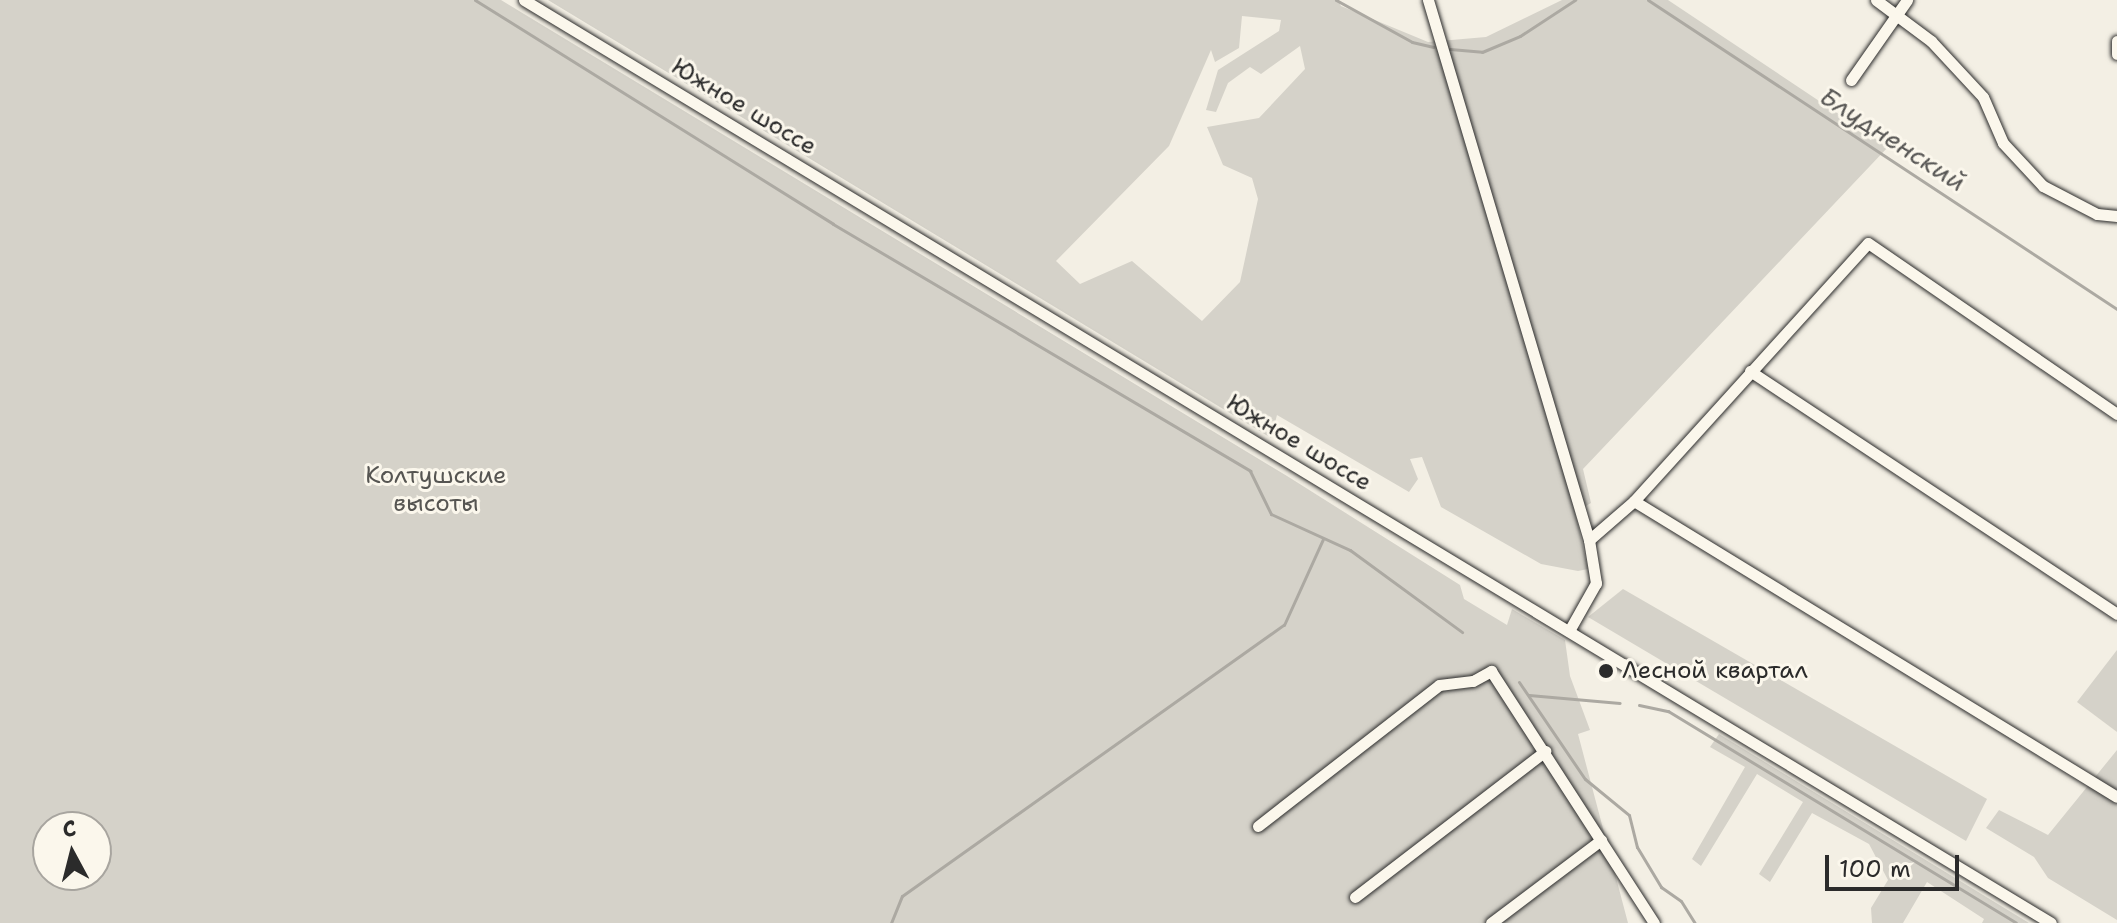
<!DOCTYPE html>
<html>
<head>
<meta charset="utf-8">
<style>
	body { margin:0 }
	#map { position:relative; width:2117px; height:923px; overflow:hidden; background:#f3efe4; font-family:"Shantell Sans",sans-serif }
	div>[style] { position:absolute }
	.green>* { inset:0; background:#d5d2c9 }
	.stream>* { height:3px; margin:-1.5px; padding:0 1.5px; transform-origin:1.5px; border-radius:1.5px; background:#aca9a2 }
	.roads { filter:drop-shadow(0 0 2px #2b2b2b) drop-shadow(0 0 2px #2b2b2b) }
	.minor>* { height:11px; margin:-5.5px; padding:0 5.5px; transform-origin:5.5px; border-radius:5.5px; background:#fbf7ec }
	.dots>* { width:22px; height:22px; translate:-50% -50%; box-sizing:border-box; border:4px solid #fbf7ec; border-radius:50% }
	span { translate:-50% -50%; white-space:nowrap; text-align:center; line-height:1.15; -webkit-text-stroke:6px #fbf7ec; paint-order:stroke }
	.street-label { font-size:24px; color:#2b2b2b }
	.park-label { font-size:24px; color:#565552 }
	.poi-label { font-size:24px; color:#2b2b2b }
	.left { translate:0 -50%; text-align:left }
	.water-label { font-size:26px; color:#585755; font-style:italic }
	.north { position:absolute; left:32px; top:811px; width:80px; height:80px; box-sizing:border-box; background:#fbf7ec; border:2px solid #a8a59f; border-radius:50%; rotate:353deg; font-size:22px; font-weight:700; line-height:32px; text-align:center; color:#2b2b2b }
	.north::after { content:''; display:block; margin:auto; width:28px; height:36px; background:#2b2b2b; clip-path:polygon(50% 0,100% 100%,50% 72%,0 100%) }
	.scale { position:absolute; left:1825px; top:855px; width:134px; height:36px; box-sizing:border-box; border:4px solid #2b2b2b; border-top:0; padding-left:10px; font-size:24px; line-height:28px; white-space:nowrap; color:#2b2b2b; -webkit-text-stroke:6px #fbf7ec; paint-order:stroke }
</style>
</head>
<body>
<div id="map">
	<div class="green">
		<div style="clip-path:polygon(evenodd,0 0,501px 0,1287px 476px,1460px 585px,1464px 599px,1507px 625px,1512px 609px,1565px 640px,1570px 676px,1590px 730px,1578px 734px,1628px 923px,0 923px,0 0,48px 827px,96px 827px,96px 875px,48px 875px,48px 827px)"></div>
		<div style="clip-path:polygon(evenodd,548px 0,1338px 0,1341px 6px,1428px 42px,1486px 37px,1562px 0,1668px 0,1888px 147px,1583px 469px,1591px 503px,1575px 512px,1588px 569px,1578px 571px,1541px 564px,1441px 507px,1422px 457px,1410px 459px,1418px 479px,1409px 492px,1277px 415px,1271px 438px,548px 0,1242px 16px,1281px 20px,1279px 31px,1218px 70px,1206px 110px,1216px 112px,1228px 83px,1250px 67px,1261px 74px,1300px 46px,1305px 69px,1259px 118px,1207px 127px,1223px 165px,1252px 178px,1258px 199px,1240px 282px,1202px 321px,1132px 261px,1080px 284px,1056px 261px,1169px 146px,1211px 50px,1215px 62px,1239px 48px,1242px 16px)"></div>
		<div style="clip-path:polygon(1623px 589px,1987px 799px,1966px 841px,1588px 617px)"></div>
		<div style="clip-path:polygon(2117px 650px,2117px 732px,2077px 702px)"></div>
		<div style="clip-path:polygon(1719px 734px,2029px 923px,1982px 923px,1984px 919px,1927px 882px,1903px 923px,1872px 923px,1871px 908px,1888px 880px,1869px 844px,1812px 813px,1770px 882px,1759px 874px,1803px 802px,1757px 774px,1701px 866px,1692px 859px,1745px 767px,1710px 747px)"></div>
		<div style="clip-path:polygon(2117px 750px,2117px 920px,2048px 878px,2034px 857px,1986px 828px,1999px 810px,2048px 835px)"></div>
	</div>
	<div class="stream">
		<div style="left:475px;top:0;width:422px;rotate:32deg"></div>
		<div style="left:833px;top:224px;width:485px;rotate:30.6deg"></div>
		<div style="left:1250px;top:471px;width:48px;rotate:64deg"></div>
		<div style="left:1271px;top:514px;width:87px;rotate:24.5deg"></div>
		<div style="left:1350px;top:550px;width:139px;rotate:36.2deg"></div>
		<div style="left:1336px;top:0;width:87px;rotate:28.9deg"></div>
		<div style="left:1412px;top:42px;width:22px;rotate:13deg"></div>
		<div style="left:1648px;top:0;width:562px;rotate:33.38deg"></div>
		<div style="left:1450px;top:49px;width:32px;rotate:5deg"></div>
		<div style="left:1482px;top:52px;width:41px;rotate:-22.8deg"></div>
		<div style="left:1520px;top:36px;width:66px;rotate:-33.2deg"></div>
		<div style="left:1519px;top:682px;width:117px;rotate:55.8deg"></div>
		<div style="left:1585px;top:779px;width:57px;rotate:39.3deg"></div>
		<div style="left:1629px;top:815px;width:33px;rotate:76deg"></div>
		<div style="left:1637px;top:847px;width:47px;rotate:59deg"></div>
		<div style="left:1661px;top:887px;width:24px;rotate:35deg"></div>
		<div style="left:1681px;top:901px;width:26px;rotate:58deg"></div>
		<div style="left:1529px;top:695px;width:91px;rotate:5deg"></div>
		<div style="left:1639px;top:705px;width:30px;rotate:12deg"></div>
		<div style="left:1668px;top:711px;width:407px;rotate:31.3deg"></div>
		<div style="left:891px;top:923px;width:29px;rotate:-68deg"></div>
		<div style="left:902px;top:896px;width:468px;rotate:-35.4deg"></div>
		<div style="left:1284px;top:625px;width:94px;rotate:-65.6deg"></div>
	</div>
	<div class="roads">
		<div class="minor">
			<div style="left:524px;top:0;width:1784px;rotate:31.15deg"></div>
			<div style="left:1428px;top:0;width:563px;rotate:73.4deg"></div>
			<div style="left:1589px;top:540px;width:44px;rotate:80.8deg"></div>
			<div style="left:1596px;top:583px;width:55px;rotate:119.4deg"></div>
			<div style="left:1876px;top:0;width:69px;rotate:36.7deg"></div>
			<div style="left:1931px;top:41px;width:76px;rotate:47.1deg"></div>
			<div style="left:1983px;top:97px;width:50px;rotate:66.5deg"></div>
			<div style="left:2003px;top:143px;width:59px;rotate:47.1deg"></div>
			<div style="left:2043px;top:186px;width:61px;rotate:27.4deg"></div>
			<div style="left:2097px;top:214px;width:20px;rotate:6deg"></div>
			<div style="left:2117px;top:41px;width:13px;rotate:90deg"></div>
			<div style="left:1851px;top:80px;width:98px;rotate:-55deg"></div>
			<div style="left:1750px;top:371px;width:440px;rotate:33.5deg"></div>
			<div style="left:1634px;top:501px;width:566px;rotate:31.5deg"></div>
			<div style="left:1589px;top:540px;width:60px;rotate:-40.9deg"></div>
			<div style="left:1634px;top:501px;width:348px;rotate:-47.8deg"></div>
			<div style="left:1868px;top:243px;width:302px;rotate:34.5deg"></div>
			<div style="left:1258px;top:826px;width:229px;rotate:-37.9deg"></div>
			<div style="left:1439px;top:685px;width:34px;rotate:-7deg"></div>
			<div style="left:1473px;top:681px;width:21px;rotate:-29deg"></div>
			<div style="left:1491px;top:671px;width:300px;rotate:57.1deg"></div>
			<div style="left:1355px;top:897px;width:240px;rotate:-37.5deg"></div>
			<div style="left:1491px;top:923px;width:138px;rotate:-37deg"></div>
		</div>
	</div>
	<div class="dots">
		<div style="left:1606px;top:671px;background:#2b2b2b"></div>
	</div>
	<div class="street-label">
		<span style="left:744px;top:107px;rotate:31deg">Южное шоссе</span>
		<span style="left:1299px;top:443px;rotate:31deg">Южное шоссе</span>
	</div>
	<div class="park-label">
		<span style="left:436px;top:490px">Колтушские<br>высоты</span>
	</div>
	<div class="poi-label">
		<span class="left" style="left:1622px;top:671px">Лесной квартал</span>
	</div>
	<div class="water-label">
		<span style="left:1893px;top:139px;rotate:33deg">Блудненский</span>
	</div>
	<div class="north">С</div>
	<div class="scale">100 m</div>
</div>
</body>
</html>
